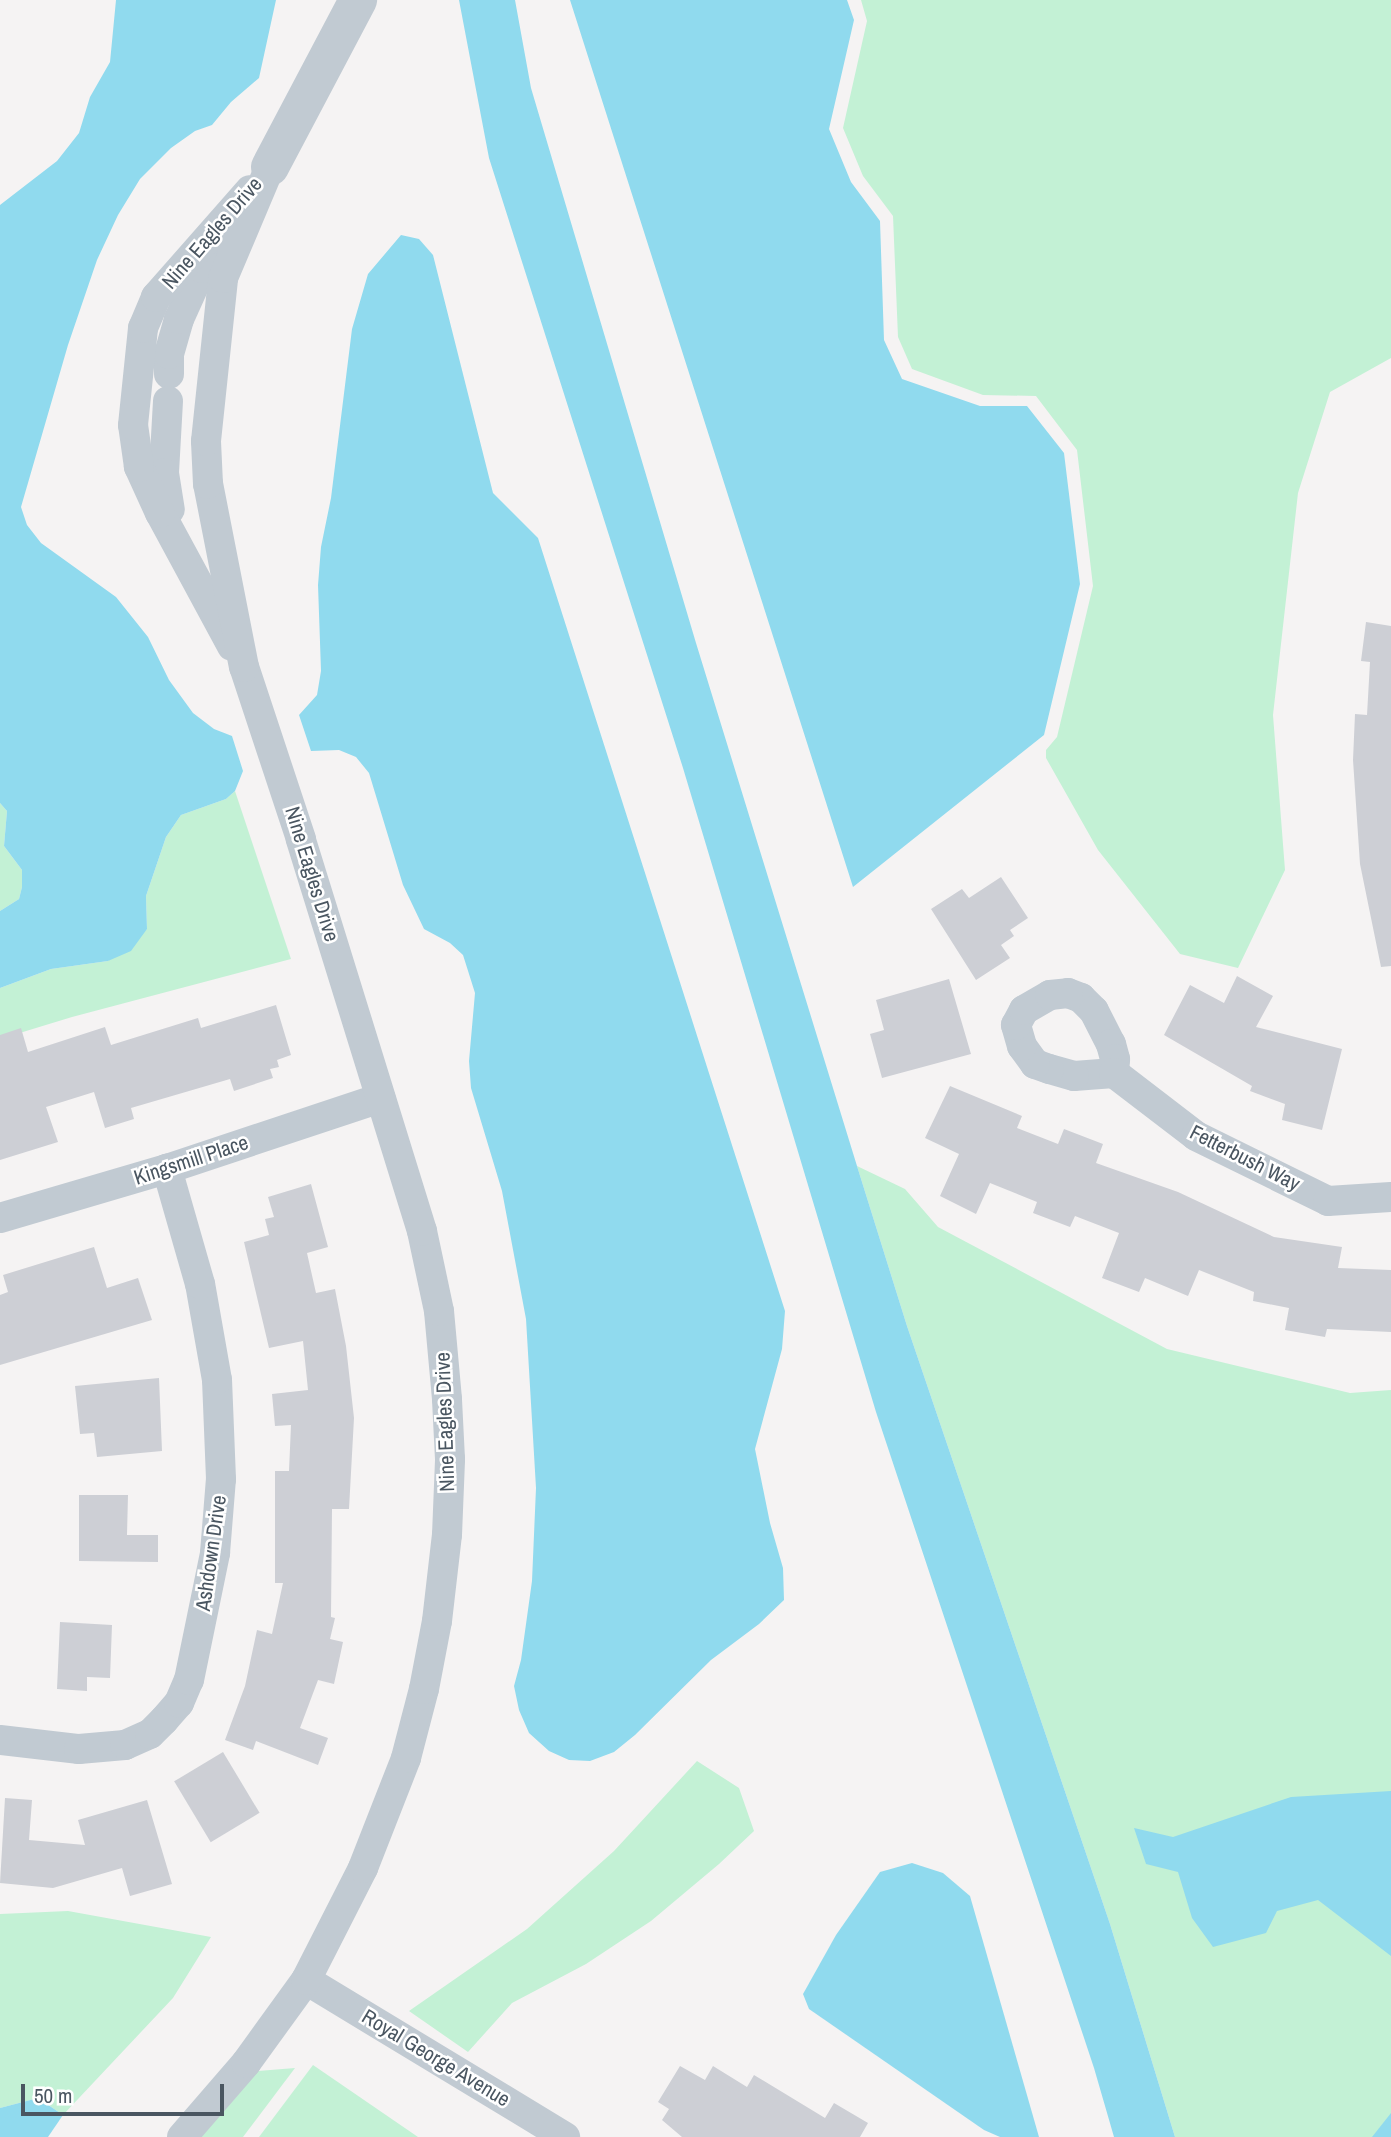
<!DOCTYPE html>
<html>
<head>
<meta charset="utf-8">
<style>
	body { margin:0 }
	#map { position:relative; width:1391px; height:2137px; overflow:hidden; background:#f5f3f3; font-family:"Archivo Narrow",sans-serif }
	div>[style] { position:absolute }
	.green>* { inset:0; background:#c3f1d5 }
	.water>* { inset:0; background:#90daee }
	.building>* { inset:0; background:#cdcfd5; transform-origin:0 0 }
	.minor>* { height:30px; margin:-15px; padding:0 15px; transform-origin:15px; border-radius:15px; background:#c1cad2 }
	.tertiary>* { height:38px; margin:-19px; padding:0 19px; transform-origin:19px; border-radius:19px; background:#c1cad2 }
	span { translate:-50% -50%; white-space:nowrap; text-align:center; line-height:1.15; -webkit-text-stroke:5px #fff; paint-order:stroke }
	.street-label { font-size:21px; color:#4a5661 }
	.scale { position:absolute; left:21px; top:2084px; width:203px; height:32px; box-sizing:border-box; border:4px solid #4a5661; border-top:0; padding-left:9px; font-size:21px; line-height:24px; white-space:nowrap; color:#4a5661; -webkit-text-stroke:5px #fff; paint-order:stroke }
</style>
</head>
<body>
<div id="map">
	<div class="green">
		<div style="clip-path:polygon(861px 0,1391px 0,1391px 358px,1330px 392px,1298px 493px,1273px 715px,1285px 870px,1238px 968px,1180px 954px,1098px 850px,1046px 758px,1046px 750px,1057px 737px,1093px 586px,1077px 450px,1036px 396px,983px 395px,912px 369px,898px 337px,893px 216px,863px 176px,843px 128px,867px 21px)"></div>
		<div style="clip-path:polygon(235px 791px,291px 959px,72px 1017px,0 1039px,0 988px,51px 969px,108px 961px,147px 929px,146px 896px,166px 837px,181px 815px,226px 799px)"></div>
		<div style="clip-path:polygon(0 803px,7px 811px,4px 846px,22px 870px,22px 887px,19px 899px,0 911px)"></div>
		<div style="clip-path:polygon(857px 1166px,905px 1189px,938px 1227px,1167px 1349px,1350px 1393px,1391px 1390px,1391px 2137px,1175px 2137px,1110px 1924px,907px 1326px)"></div>
		<div style="clip-path:polygon(697px 1761px,739px 1788px,754px 1831px,719px 1864px,651px 1921px,586px 1964px,512px 2003px,468px 2052px,409px 2011px,527px 1929px,614px 1851px)"></div>
		<div style="clip-path:polygon(68px 1911px,211px 1937px,173px 1998px,63px 2115px,38px 2098px,0 2108px,0 1914px)"></div>
		<div style="clip-path:polygon(313px 2065px,418px 2137px,259px 2137px)"></div>
		<div style="clip-path:polygon(295px 2068px,243px 2137px,201px 2137px,258px 2071px)"></div>
	</div>
	<div class="water">
		<div style="clip-path:polygon(116px 0,276px 0,259px 78px,231px 102px,212px 125px,195px 131px,171px 148px,140px 179px,118px 215px,97px 260px,68px 345px,21px 507px,27px 525px,41px 543px,116px 597px,148px 637px,169px 680px,193px 713px,214px 729px,232px 736px,243px 771px,235px 791px,226px 799px,181px 815px,166px 837px,146px 896px,147px 929px,131px 951px,108px 961px,51px 969px,0 988px,0 911px,19px 899px,22px 887px,22px 870px,4px 846px,7px 811px,0 803px,0 205px,57px 161px,79px 133px,90px 97px,110px 62px)"></div>
		<div style="clip-path:polygon(459px 0,515px 0,531px 88px,696px 643px,857px 1166px,907px 1326px,1110px 1924px,1175px 2137px,1114px 2137px,1094px 2068px,876px 1412px,683px 768px,489px 158px)"></div>
		<div style="clip-path:polygon(570px 0,847px 0,854px 20px,829px 129px,851px 182px,880px 221px,884px 340px,902px 379px,980px 406px,1027px 406px,1064px 453px,1080px 584px,1044px 735px,853px 887px)"></div>
		<div style="clip-path:polygon(401px 235px,419px 239px,433px 255px,493px 493px,538px 538px,785px 1311px,782px 1349px,755px 1449px,770px 1523px,783px 1568px,784px 1600px,759px 1624px,711px 1660px,635px 1735px,614px 1752px,590px 1761px,569px 1760px,549px 1751px,529px 1733px,519px 1710px,514px 1686px,521px 1660px,532px 1581px,536px 1488px,526px 1319px,502px 1191px,471px 1088px,469px 1061px,475px 993px,463px 955px,450px 943px,424px 929px,403px 885px,369px 773px,356px 757px,339px 750px,311px 751px,299px 715px,317px 695px,321px 671px,318px 585px,321px 547px,331px 498px,352px 329px,368px 274px)"></div>
		<div style="clip-path:polygon(1391px 1791px,1391px 1956px,1318px 1900px,1277px 1911px,1266px 1933px,1213px 1947px,1192px 1918px,1178px 1872px,1146px 1864px,1134px 1828px,1173px 1837px,1291px 1797px)"></div>
		<div style="clip-path:polygon(912px 1863px,943px 1873px,970px 1896px,1039px 2137px,1000px 2137px,984px 2130px,809px 2009px,803px 1994px,836px 1935px,880px 1872px)"></div>
		<div style="clip-path:polygon(38px 2098px,63px 2115px,48px 2137px,0 2137px,0 2108px)"></div>
		<div style="clip-path:polygon(1391px 2113px,1391px 2137px,1372px 2137px)"></div>
	</div>
	<div class="building">
		<div style="clip-path:polygon(1366px 622px,1391px 626px,1391px 966px,1381px 967px,1360px 864px,1353px 760px,1355px 714px,1367px 715px,1370px 662px,1361px 661px)"></div>
		<div style="clip-path:polygon(1001px 877px,1028px 918px,1010px 930px,1014px 936px,1001px 945px,1010px 958px,976px 980px,931px 909px,962px 889px,969px 898px)"></div>
		<div style="clip-path:polygon(1237px 976px,1273px 996px,1256px 1027px,1342px 1049px,1322px 1130px,1282px 1120px,1285px 1104px,1250px 1091px,1252px 1086px,1164px 1035px,1190px 985px,1224px 1003px)"></div>
		<div style="clip-path:polygon(949px 979px,971px 1054px,882px 1078px,870px 1034px,884px 1030px,876px 1000px)"></div>
		<div style="clip-path:polygon(276px 1005px,291px 1055px,277px 1060px,279px 1067px,270px 1069px,273px 1078px,234px 1091px,230px 1079px,131px 1108px,134px 1119px,105px 1128px,94px 1092px,46px 1107px,58px 1142px,0 1160px,0 1035px,21px 1028px,28px 1052px,105px 1027px,111px 1045px,198px 1018px,201px 1028px)"></div>
		<div style="clip-path:polygon(950px 1086px,1022px 1116px,1017px 1128px,1058px 1144px,1064px 1129px,1103px 1144px,1096px 1163px,1178px 1192px,1274px 1237px,1342px 1247px,1338px 1268px,1391px 1270px,1391px 1332px,1327px 1329px,1325px 1337px,1285px 1330px,1289px 1308px,1253px 1301px,1254px 1292px,1199px 1270px,1188px 1296px,1145px 1278px,1139px 1292px,1102px 1278px,1119px 1233px,1075px 1216px,1070px 1227px,1033px 1213px,1037px 1202px,990px 1183px,976px 1214px,940px 1196px,959px 1154px,925px 1138px)"></div>
		<div style="clip-path:polygon(311px 1184px,328px 1247px,307px 1253px,316px 1293px,335px 1289px,346px 1346px,354px 1418px,349px 1509px,332px 1509px,331px 1617px,335px 1618px,330px 1639px,343px 1642px,334px 1684px,318px 1680px,300px 1728px,328px 1738px,318px 1765px,256px 1741px,253px 1750px,225px 1740px,245px 1686px,257px 1630px,272px 1634px,283px 1583px,275px 1583px,275px 1471px,289px 1471px,291px 1425px,275px 1426px,272px 1394px,308px 1390px,303px 1341px,269px 1348px,244px 1242px,269px 1235px,265px 1219px,274px 1217px,268px 1197px)"></div>
		<div style="clip-path:polygon(94px 1247px,107px 1288px,138px 1278px,152px 1320px,0 1365px,0 1295px,8px 1292px,3px 1275px)"></div>
		<div style="clip-path:polygon(159px 1378px,162px 1451px,97px 1457px,94px 1433px,80px 1434px,75px 1386px)"></div>
		<div style="clip-path:polygon(79px 1495px,128px 1495px,127px 1535px,158px 1535px,158px 1562px,79px 1561px)"></div>
		<div style="clip-path:polygon(60px 1622px,112px 1625px,110px 1678px,87px 1677px,87px 1691px,57px 1689px)"></div>
		<div style="left:223px;top:1752px;width:71px;height:57px;rotate:59deg"></div>
		<div style="clip-path:polygon(5px 1798px,32px 1800px,29px 1840px,85px 1845px,78px 1820px,147px 1800px,172px 1884px,130px 1896px,122px 1868px,53px 1888px,0 1883px)"></div>
		<div style="clip-path:polygon(680px 2066px,705px 2080px,713px 2066px,747px 2087px,754px 2075px,825px 2118px,834px 2103px,868px 2123px,860px 2137px,682px 2137px,662px 2120px,669px 2109px,658px 2102px)"></div>
	</div>
	<div class="minor">
		<div style="left:169px;top:374px;width:20px;rotate:-90deg"></div>
		<div style="left:169px;top:354px;width:36px;rotate:-74deg"></div>
		<div style="left:179px;top:319px;width:56px;rotate:-65.7deg"></div>
		<div style="left:202px;top:268px;width:30px;rotate:-56deg"></div>
		<div style="left:168px;top:401px;width:72px;rotate:93.2deg"></div>
		<div style="left:164px;top:473px;width:37px;rotate:81deg"></div>
		<div style="left:232px;top:646px;width:151px;rotate:-118.4deg"></div>
		<div style="left:160px;top:513px;width:51px;rotate:-114.5deg"></div>
		<div style="left:139px;top:467px;width:42px;rotate:-98.1deg"></div>
		<div style="left:133px;top:425px;width:98px;rotate:-84.1deg"></div>
		<div style="left:143px;top:328px;width:34px;rotate:-67deg"></div>
		<div style="left:156px;top:297px;width:142px;rotate:-48.7deg"></div>
		<div style="left:1068px;top:993px;width:14px;rotate:21deg"></div>
		<div style="left:1081px;top:998px;width:18px;rotate:45deg"></div>
		<div style="left:1094px;top:1011px;width:37px;rotate:63deg"></div>
		<div style="left:1111px;top:1044px;width:16px;rotate:75deg"></div>
		<div style="left:1115px;top:1059px;width:14px;rotate:94deg"></div>
		<div style="left:1114px;top:1073px;width:40px;rotate:175.7deg"></div>
		<div style="left:1074px;top:1076px;width:26px;rotate:-164deg"></div>
		<div style="left:1049px;top:1069px;width:15px;rotate:-160deg"></div>
		<div style="left:1035px;top:1064px;width:22px;rotate:-126deg"></div>
		<div style="left:1022px;top:1046px;width:22px;rotate:-106deg"></div>
		<div style="left:1016px;top:1025px;width:17px;rotate:-62deg"></div>
		<div style="left:1024px;top:1010px;width:30px;rotate:-30deg"></div>
		<div style="left:1050px;top:995px;width:18px;rotate:-6deg"></div>
		<div style="left:1114px;top:1073px;width:103px;rotate:37.5deg"></div>
		<div style="left:1196px;top:1136px;width:147px;rotate:26.2deg"></div>
		<div style="left:1328px;top:1201px;width:63px;rotate:-3.6deg"></div>
		<div style="left:0;top:1218px;width:174px;rotate:-16.4deg"></div>
		<div style="left:167px;top:1169px;width:225px;rotate:-18.4deg"></div>
		<div style="left:0;top:1740px;width:80px;rotate:6.5deg"></div>
		<div style="left:79px;top:1749px;width:46px;rotate:-5deg"></div>
		<div style="left:125px;top:1745px;width:27px;rotate:-24deg"></div>
		<div style="left:150px;top:1734px;width:20px;rotate:-45deg"></div>
		<div style="left:164px;top:1720px;width:23px;rotate:-49deg"></div>
		<div style="left:179px;top:1703px;width:25px;rotate:-67deg"></div>
		<div style="left:189px;top:1680px;width:130px;rotate:-78.4deg"></div>
		<div style="left:215px;top:1553px;width:74px;rotate:-85.4deg"></div>
		<div style="left:221px;top:1479px;width:99px;rotate:-92.3deg"></div>
		<div style="left:217px;top:1380px;width:97px;rotate:-100deg"></div>
		<div style="left:200px;top:1284px;width:120px;rotate:-106deg"></div>
		<div style="left:306px;top:1980px;width:303px;rotate:31.2deg"></div>
		<div style="left:182px;top:2137px;width:98px;rotate:-49.1deg"></div>
		<div style="left:246px;top:2063px;width:102px;rotate:-54.1deg"></div>
		<div style="left:306px;top:1980px;width:126px;rotate:-63deg"></div>
		<div style="left:363px;top:1868px;width:118px;rotate:-68.6deg"></div>
		<div style="left:406px;top:1758px;width:71px;rotate:-75.4deg"></div>
		<div style="left:424px;top:1689px;width:69px;rotate:-79.2deg"></div>
		<div style="left:437px;top:1621px;width:87px;rotate:-83.4deg"></div>
		<div style="left:447px;top:1535px;width:76px;rotate:-87.7deg"></div>
		<div style="left:450px;top:1459px;width:60px;rotate:-92.9deg"></div>
		<div style="left:447px;top:1399px;width:88px;rotate:-95.2deg"></div>
		<div style="left:439px;top:1311px;width:82px;rotate:-102deg"></div>
		<div style="left:422px;top:1231px;width:410px;rotate:-107.2deg"></div>
		<div style="left:301px;top:839px;width:181px;rotate:-108.3deg"></div>
		<div style="left:244px;top:667px;width:187px;rotate:-101.1deg"></div>
		<div style="left:208px;top:484px;width:43px;rotate:-92.7deg"></div>
		<div style="left:206px;top:441px;width:164px;rotate:-84deg"></div>
		<div style="left:223px;top:278px;width:121px;rotate:-67.1deg"></div>
	</div>
	<div class="tertiary">
		<div style="left:270px;top:167px;width:189px;rotate:-62.2deg"></div>
	</div>
	<div class="street-label">
		<span style="left:212px;top:233px;rotate:-49deg">Nine Eagles Drive</span>
		<span style="left:312px;top:874px;rotate:73deg">Nine Eagles Drive</span>
		<span style="left:1245px;top:1158px;rotate:27deg">Fetterbush Way</span>
		<span style="left:191px;top:1160px;rotate:-18deg">Kingsmill Place</span>
		<span style="left:445px;top:1422px;rotate:-92deg">Nine Eagles Drive</span>
		<span style="left:211px;top:1553px;rotate:-82deg">Ashdown Drive</span>
		<span style="left:436px;top:2058px;rotate:31deg">Royal George Avenue</span>
	</div>
	<div class="scale">50 m</div>
</div>
</body>
</html>
